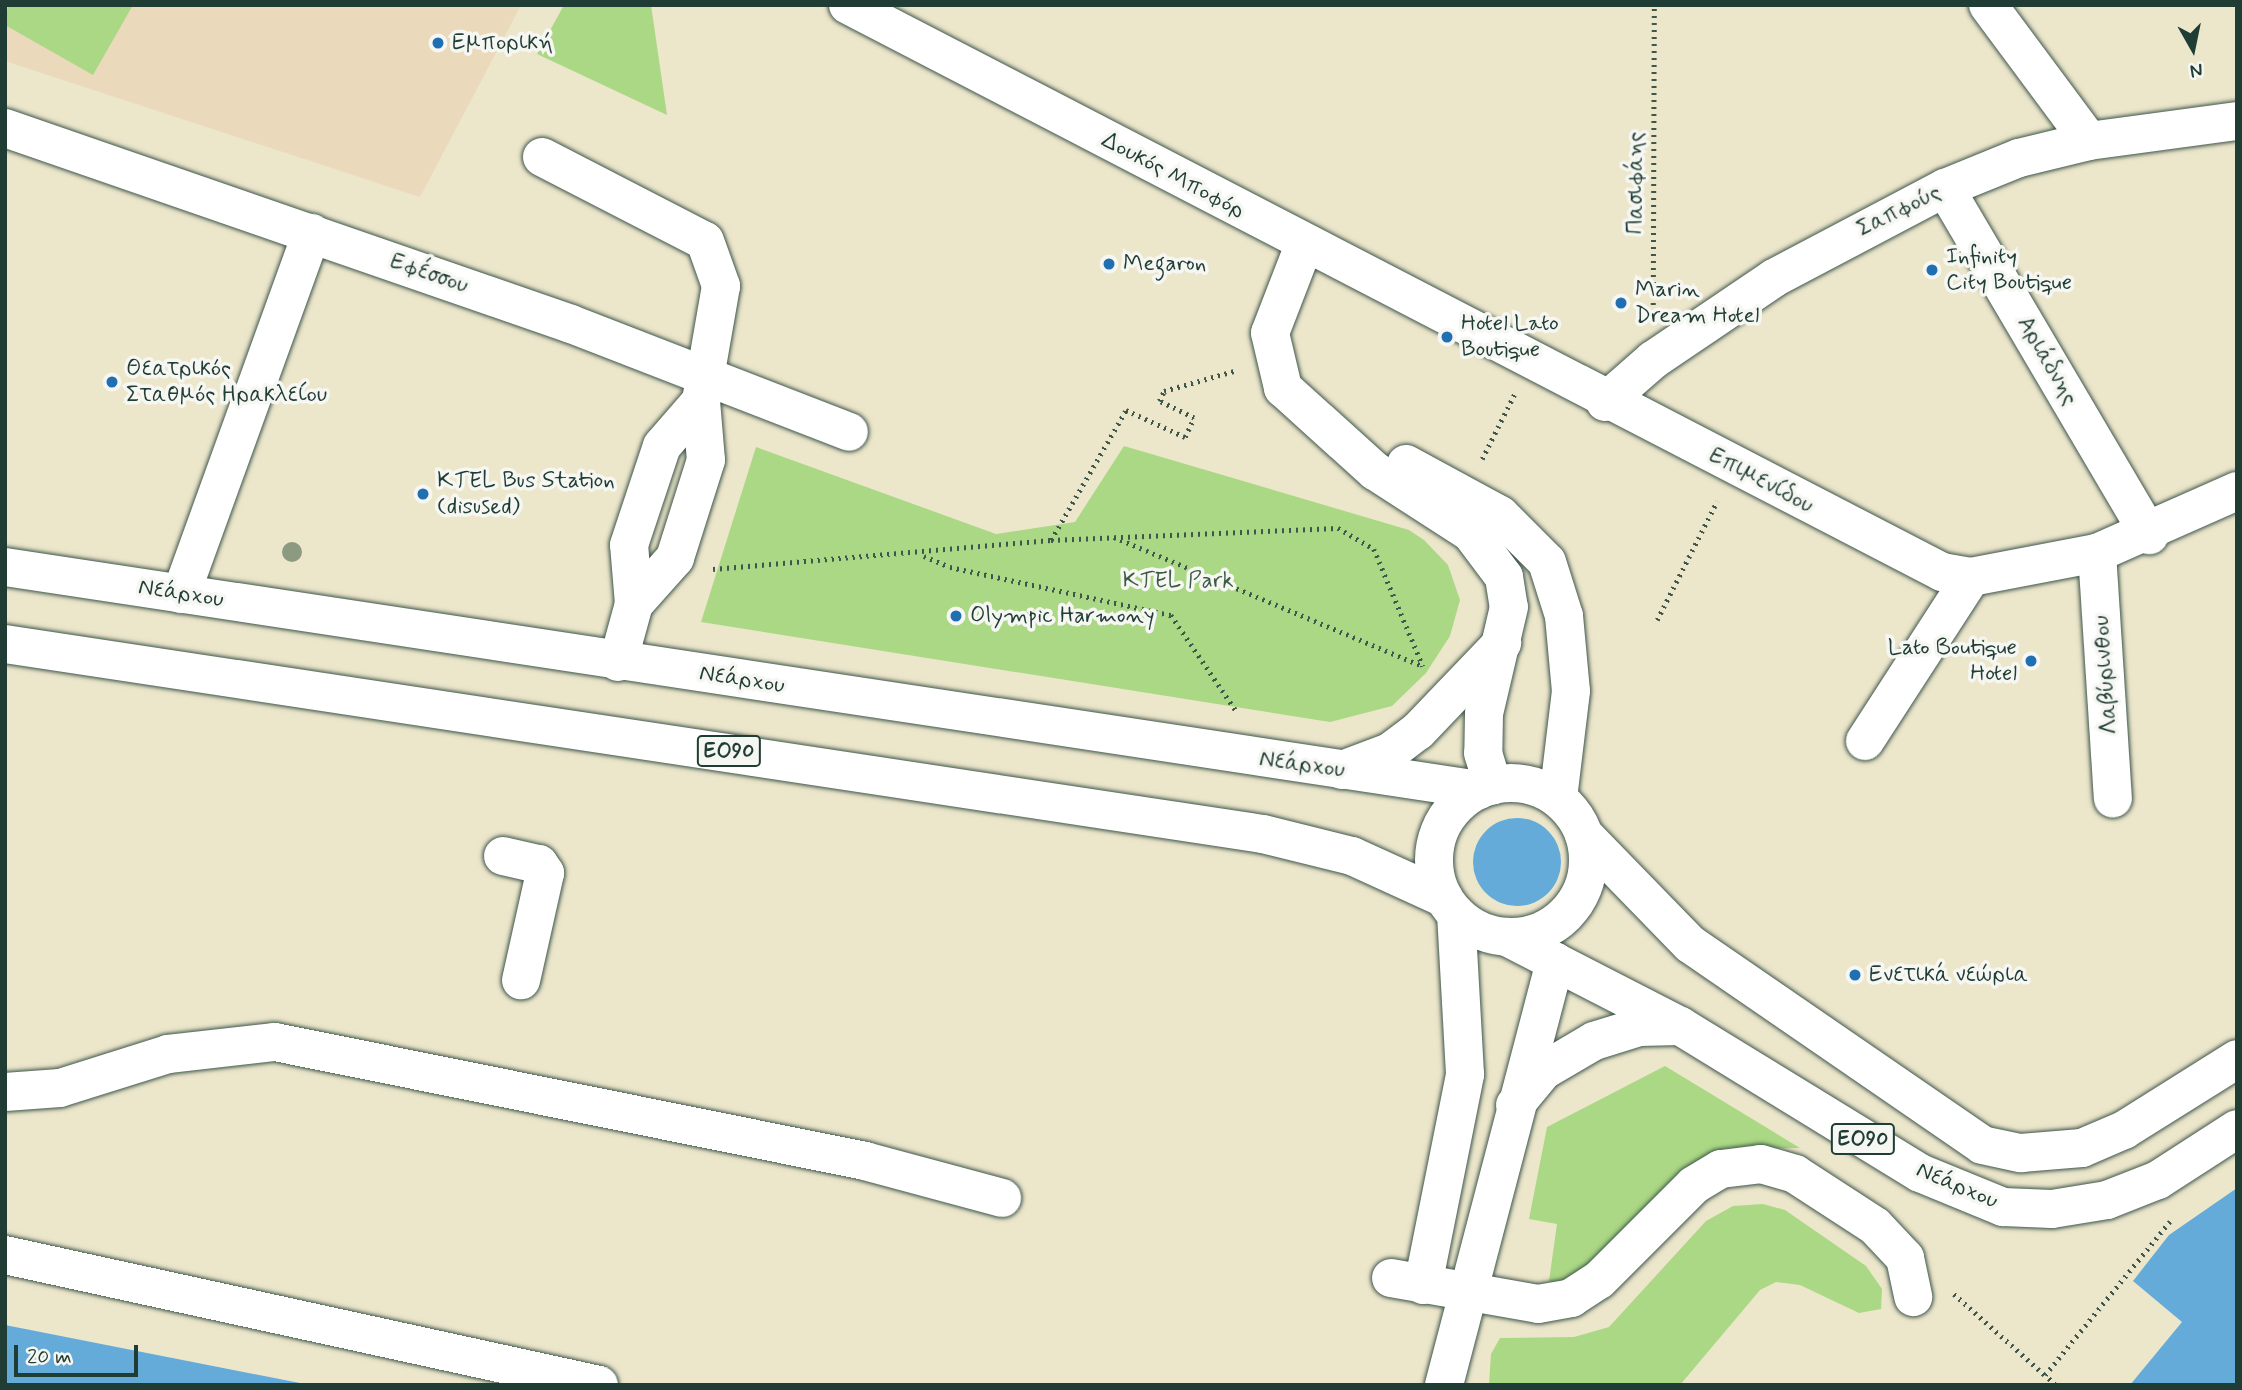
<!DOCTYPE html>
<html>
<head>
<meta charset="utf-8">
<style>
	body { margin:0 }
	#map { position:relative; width:2242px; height:1390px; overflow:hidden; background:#ece6cb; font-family:Mynerve,sans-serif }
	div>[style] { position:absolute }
	.built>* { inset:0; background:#ead9ba }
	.green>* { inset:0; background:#abd884 }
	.water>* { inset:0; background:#64abda }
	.round { border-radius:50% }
	.path>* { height:4.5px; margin-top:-2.25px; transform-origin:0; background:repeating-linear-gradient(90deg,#3e564b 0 2px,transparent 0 7px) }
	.roads { filter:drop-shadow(0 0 2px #3e564b) drop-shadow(0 0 2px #3e564b) }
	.minor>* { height:38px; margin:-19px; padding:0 19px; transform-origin:19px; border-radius:19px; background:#fff }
	.major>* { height:38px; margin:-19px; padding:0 19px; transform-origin:19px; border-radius:19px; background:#fff }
	.major>.ring { margin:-19px; padding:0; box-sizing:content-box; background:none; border:38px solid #fff; border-radius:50% }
	.trees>* { width:20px; height:20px; margin:-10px; border-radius:50%; background:#8b9a81 }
	.dots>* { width:19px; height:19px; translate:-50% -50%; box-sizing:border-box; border:4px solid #f6f6f2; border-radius:50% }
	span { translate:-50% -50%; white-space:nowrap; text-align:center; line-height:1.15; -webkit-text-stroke:7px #f6f6f2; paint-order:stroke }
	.shield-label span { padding:2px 5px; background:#f6f6f2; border:2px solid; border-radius:5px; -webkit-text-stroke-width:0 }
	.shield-label { font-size:21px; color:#1f3d34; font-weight:700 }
	.poi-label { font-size:23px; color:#1f3d34 }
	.left { translate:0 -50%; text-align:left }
	.right { translate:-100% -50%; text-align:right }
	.street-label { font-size:23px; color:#1f3d34 }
	.park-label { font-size:23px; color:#3b5c44 }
	.frame { position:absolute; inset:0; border:7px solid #1f3d34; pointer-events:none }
	.north { position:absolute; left:2158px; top:14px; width:70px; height:70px; -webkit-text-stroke:5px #f6f6f2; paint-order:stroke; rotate:171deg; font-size:19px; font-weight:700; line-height:28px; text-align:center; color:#1f3d34 }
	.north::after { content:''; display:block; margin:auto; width:24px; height:32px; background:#1f3d34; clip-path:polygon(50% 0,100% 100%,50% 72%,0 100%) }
	.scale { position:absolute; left:14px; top:1345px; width:124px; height:32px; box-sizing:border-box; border:4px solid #1f3d34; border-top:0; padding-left:9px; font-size:21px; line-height:24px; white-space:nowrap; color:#1f3d34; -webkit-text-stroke:5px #f6f6f2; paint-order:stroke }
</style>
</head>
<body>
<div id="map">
	<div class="built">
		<div style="clip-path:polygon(5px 5px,521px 5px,420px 197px,5px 61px)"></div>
	</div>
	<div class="green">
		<div style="clip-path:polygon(8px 5px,133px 5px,93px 75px,5px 25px)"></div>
		<div style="clip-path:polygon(564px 5px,651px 5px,667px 115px,537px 54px)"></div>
		<div style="clip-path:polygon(1124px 446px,1409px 530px,1424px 540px,1448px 565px,1460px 600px,1450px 636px,1426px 673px,1392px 706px,1330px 722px,701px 622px,756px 447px,996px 534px,1075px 522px)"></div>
		<div style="clip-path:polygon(1665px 1066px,1800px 1148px,1741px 1149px,1594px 1263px,1556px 1284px,1549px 1281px,1557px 1224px,1529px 1219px,1547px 1127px)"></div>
		<div style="clip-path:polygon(1763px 1204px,1785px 1210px,1866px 1266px,1882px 1289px,1881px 1309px,1859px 1313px,1800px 1285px,1776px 1282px,1760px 1290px,1680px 1385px,1489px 1385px,1491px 1354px,1500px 1338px,1574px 1337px,1609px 1327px,1706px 1221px,1733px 1206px)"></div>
	</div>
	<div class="water">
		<div class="round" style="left:1473px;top:818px;width:88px;height:88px"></div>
		<div style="clip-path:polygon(2237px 1188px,2237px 1385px,2130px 1385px,2182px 1322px,2133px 1281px,2169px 1235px)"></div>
		<div style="clip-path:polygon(5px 1325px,310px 1385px,5px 1385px)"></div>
	</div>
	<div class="path">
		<div style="left:1653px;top:312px;width:307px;rotate:-89.8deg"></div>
		<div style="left:1482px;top:459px;width:72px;rotate:-63.4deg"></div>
		<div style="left:1114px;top:537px;width:335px;rotate:22.7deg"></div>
		<div style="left:1051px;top:540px;width:150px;rotate:-60deg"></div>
		<div style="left:1126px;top:410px;width:65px;rotate:24.6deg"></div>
		<div style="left:1185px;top:437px;width:21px;rotate:-65deg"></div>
		<div style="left:1194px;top:418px;width:39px;rotate:-154deg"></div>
		<div style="left:1159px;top:401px;width:11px;rotate:-63deg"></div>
		<div style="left:1164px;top:391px;width:76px;rotate:-16deg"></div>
		<div style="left:924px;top:556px;width:28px;rotate:23deg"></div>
		<div style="left:950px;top:567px;width:226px;rotate:12.3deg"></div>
		<div style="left:1171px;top:615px;width:117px;rotate:55.8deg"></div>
		<div style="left:713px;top:569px;width:339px;rotate:-4.9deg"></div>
		<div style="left:1051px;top:540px;width:287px;rotate:-2.4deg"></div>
		<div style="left:1338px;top:528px;width:42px;rotate:30.3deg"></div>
		<div style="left:1374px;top:549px;width:127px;rotate:67.3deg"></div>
		<div style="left:1657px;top:620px;width:133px;rotate:-63.2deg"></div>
		<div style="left:1954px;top:1294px;width:122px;rotate:41.7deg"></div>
		<div style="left:2055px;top:1385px;width:14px;rotate:-135deg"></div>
		<div style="left:2045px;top:1375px;width:198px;rotate:-50.9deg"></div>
	</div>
	<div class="roads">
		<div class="minor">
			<div style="left:848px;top:5px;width:1232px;rotate:27.4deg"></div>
			<div style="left:1942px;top:572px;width:29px;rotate:10deg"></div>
			<div style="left:1971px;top:577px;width:128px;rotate:-10.8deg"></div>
			<div style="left:2097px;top:553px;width:153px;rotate:-23.9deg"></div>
			<div style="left:1988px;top:5px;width:169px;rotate:53.4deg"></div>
			<div style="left:5px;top:128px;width:599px;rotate:19.1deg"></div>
			<div style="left:571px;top:324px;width:298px;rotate:21.2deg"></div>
			<div style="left:542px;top:157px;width:183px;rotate:27.3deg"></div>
			<div style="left:705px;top:241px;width:48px;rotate:70.4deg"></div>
			<div style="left:721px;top:286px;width:117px;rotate:99.9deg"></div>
			<div style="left:701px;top:401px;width:59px;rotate:85.2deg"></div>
			<div style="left:706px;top:460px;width:103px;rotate:107.6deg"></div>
			<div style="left:675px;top:558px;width:62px;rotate:131.7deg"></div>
			<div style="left:1945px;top:188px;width:403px;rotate:59.5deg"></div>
			<div style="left:1304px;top:245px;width:94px;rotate:111.1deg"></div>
			<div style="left:1270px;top:333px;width:57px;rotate:76.7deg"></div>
			<div style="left:1283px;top:388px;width:124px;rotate:42.1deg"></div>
			<div style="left:1375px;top:471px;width:114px;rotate:32.9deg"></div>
			<div style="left:1471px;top:533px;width:55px;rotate:53.1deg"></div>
			<div style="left:1504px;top:577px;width:30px;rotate:81deg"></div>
			<div style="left:1509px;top:607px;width:110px;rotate:103.2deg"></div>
			<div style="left:1484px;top:714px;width:39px;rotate:91deg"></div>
			<div style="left:1483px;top:753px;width:34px;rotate:73deg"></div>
			<div style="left:1605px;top:402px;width:64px;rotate:-41.2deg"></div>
			<div style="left:1653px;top:360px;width:146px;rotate:-34.1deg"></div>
			<div style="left:1774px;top:278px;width:193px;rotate:-27.8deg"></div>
			<div style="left:1945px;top:188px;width:80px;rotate:-22.1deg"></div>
			<div style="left:2019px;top:158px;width:72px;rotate:-13.7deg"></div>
			<div style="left:2089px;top:141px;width:149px;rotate:-7.7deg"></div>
			<div style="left:1406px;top:464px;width:107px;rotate:28.5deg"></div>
			<div style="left:1500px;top:515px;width:66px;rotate:45deg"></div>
			<div style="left:1547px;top:562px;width:57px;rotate:72.5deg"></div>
			<div style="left:1564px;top:616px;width:75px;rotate:84.7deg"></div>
			<div style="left:1571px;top:691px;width:108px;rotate:96.9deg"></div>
			<div style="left:2097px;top:553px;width:246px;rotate:86.3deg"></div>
			<div style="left:181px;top:594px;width:384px;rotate:-70.1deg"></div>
			<div style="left:618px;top:662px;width:60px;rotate:-74.6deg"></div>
			<div style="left:634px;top:604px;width:59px;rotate:-94.8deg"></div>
			<div style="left:629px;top:545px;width:104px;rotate:-71.6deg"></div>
			<div style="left:662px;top:446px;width:60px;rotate:-49.1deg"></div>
			<div style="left:1865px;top:741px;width:195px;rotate:-57.1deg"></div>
			<div style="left:503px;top:856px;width:37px;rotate:13deg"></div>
			<div style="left:539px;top:864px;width:11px;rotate:56deg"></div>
			<div style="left:545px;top:873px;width:110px;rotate:102.6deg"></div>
			<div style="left:5px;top:1092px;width:55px;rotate:-4.2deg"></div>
			<div style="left:60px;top:1088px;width:113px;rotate:-17.5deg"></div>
			<div style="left:168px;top:1054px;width:108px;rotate:-6.4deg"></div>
			<div style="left:275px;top:1042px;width:602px;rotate:11.4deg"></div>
			<div style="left:865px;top:1161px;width:142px;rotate:15.1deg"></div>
			<div style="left:5px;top:1255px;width:608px;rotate:12.34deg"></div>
			<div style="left:1391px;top:1278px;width:149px;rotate:10deg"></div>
			<div style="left:1538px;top:1304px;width:34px;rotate:-10deg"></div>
			<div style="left:1571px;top:1298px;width:33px;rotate:-33deg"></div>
			<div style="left:1599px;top:1280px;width:134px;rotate:-45deg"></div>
			<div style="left:1694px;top:1185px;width:31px;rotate:-31deg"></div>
			<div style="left:1721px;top:1169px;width:40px;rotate:-7.1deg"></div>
			<div style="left:1761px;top:1164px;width:35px;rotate:16deg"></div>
			<div style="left:1795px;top:1174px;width:95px;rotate:33deg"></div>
			<div style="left:1875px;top:1226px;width:44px;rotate:46.8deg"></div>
			<div style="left:1905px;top:1258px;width:40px;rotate:78deg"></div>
			<div style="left:1423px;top:1285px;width:215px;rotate:-78.7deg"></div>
			<div style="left:1465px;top:1074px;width:160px;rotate:-93.2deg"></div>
			<div style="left:1444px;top:1385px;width:438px;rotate:-75.3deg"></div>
		</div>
		<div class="major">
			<div style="left:5px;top:567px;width:1491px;rotate:8.6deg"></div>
			<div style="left:5px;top:644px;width:1272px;rotate:8.59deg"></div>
			<div style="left:1263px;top:834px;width:92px;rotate:13.9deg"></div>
			<div style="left:1352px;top:856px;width:101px;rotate:24.5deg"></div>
			<div style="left:1342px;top:770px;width:51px;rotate:-20.6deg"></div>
			<div style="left:1390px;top:752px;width:35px;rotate:-37deg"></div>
			<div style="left:1418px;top:731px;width:122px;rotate:-46.3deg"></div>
			<div class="ring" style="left:1434px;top:783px;width:116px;height:116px"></div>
			<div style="left:1584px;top:835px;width:152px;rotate:45.8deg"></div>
			<div style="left:1690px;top:944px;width:354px;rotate:34.5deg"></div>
			<div style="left:1982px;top:1145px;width:40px;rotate:12deg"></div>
			<div style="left:2021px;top:1153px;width:61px;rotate:-4.7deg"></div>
			<div style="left:2082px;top:1148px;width:46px;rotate:-23.2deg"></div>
			<div style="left:2124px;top:1130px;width:133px;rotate:-32.1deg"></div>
			<div style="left:1507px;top:937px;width:195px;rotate:27.2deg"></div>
			<div style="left:1680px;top:1026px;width:281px;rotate:31.5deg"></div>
			<div style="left:1920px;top:1173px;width:90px;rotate:22.3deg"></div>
			<div style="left:2003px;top:1207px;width:49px;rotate:2.3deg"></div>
			<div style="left:2052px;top:1209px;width:56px;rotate:-9.3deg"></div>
			<div style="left:2107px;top:1200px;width:55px;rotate:-21.4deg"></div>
			<div style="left:2158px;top:1180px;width:94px;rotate:-32.8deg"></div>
			<div style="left:1515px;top:1105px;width:44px;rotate:-50.5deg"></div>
			<div style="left:1543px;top:1071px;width:59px;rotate:-30.5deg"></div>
			<div style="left:1594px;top:1041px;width:47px;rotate:-17.3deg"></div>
			<div style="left:1639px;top:1027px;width:41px;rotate:-1.4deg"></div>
		</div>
	</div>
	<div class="trees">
		<div style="left:292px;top:552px"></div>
	</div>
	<div class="dots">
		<div style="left:438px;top:43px;background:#1f6fb2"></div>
		<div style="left:1109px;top:264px;background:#1f6fb2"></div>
		<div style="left:1932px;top:270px;background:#1f6fb2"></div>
		<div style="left:1621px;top:303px;background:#1f6fb2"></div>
		<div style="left:1447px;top:337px;background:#1f6fb2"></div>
		<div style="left:112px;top:382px;background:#1f6fb2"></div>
		<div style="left:423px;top:494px;background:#1f6fb2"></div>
		<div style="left:956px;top:616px;background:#1f6fb2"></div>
		<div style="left:2031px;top:661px;background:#1f6fb2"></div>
		<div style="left:1855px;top:975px;background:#1f6fb2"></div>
	</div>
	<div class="shield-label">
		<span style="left:729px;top:751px">ΕΟ90</span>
		<span style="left:1863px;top:1139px">ΕΟ90</span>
	</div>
	<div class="poi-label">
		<span class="left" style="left:452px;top:43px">Εμπορική</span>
		<span class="left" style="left:1946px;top:270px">Infinity<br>City Boutique</span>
		<span class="left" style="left:1123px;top:264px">Megaron</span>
		<span class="left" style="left:1635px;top:303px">Marin<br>Dream Hotel</span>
		<span class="left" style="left:1461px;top:337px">Hotel Lato<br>Boutique</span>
		<span class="left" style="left:126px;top:382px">Θεατρικός<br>Σταθμός Ηρακλείου</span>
		<span class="left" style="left:437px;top:494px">KTEL Bus Station<br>(disused)</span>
		<span class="left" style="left:970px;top:616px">Olympic Harmony</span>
		<span class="right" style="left:2017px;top:661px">Lato Boutique<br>Hotel</span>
		<span class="left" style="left:1869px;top:975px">Ενετικά νεώρια</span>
	</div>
	<div class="street-label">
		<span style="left:1173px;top:176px;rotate:28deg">Δουκός Μποφόρ</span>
		<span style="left:1636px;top:183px;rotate:-90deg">Πασιφάης</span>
		<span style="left:1899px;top:211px;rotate:-26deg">Σαπφούς</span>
		<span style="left:429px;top:274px;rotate:19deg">Εφέσσου</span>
		<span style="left:2047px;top:361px;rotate:60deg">Αριάδνης</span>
		<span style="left:1761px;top:481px;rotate:28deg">Επιμενίδου</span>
		<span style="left:181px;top:594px;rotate:9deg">Νεάρχου</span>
		<span style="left:2106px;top:675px;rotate:-94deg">Λαβύρινθου</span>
		<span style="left:742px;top:680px;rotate:9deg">Νεάρχου</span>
		<span style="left:1302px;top:765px;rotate:8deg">Νεάρχου</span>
		<span style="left:1957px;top:1186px;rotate:23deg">Νεάρχου</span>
	</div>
	<div class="park-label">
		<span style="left:1178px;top:581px">KTEL Park</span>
	</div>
	<div class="frame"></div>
	<div class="north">N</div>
	<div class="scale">20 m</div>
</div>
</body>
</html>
